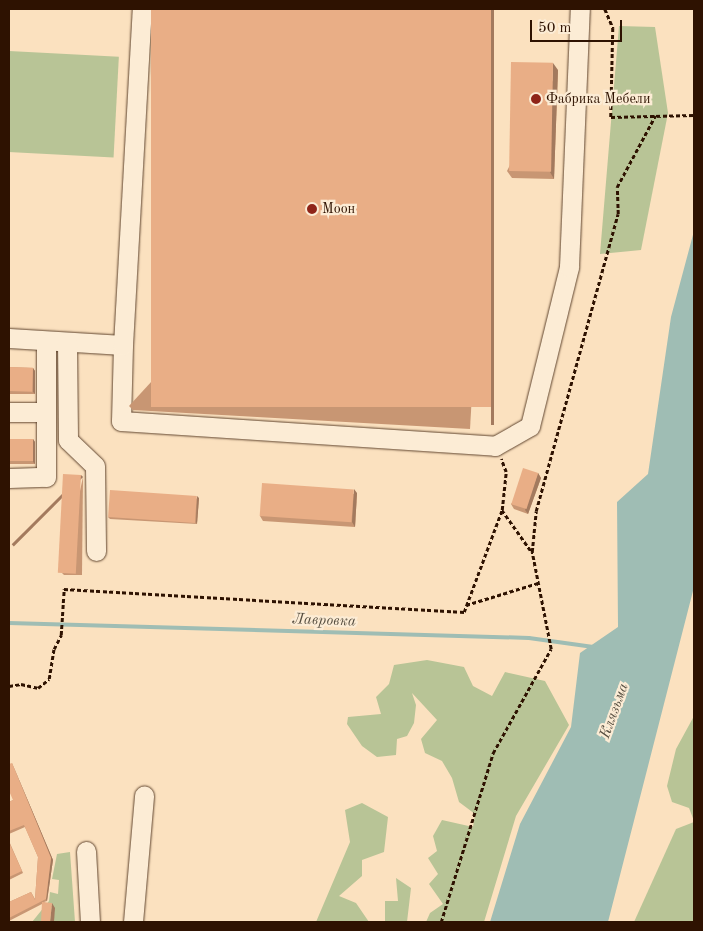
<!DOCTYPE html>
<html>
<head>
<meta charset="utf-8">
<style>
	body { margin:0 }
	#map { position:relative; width:703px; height:931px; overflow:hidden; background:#fbe1bf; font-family:"Old Standard TT",serif }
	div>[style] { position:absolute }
	.green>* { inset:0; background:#b8c496; transform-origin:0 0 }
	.water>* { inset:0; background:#9fbdb4 }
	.stream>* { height:4px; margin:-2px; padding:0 2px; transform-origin:2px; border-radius:2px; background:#9fbdb4 }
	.path>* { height:2.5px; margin-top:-1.25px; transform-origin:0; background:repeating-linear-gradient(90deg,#2e1201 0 4px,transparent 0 6.5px) }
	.roads { filter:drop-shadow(0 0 1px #614630) drop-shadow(0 0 1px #614630) }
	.minor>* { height:19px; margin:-9.5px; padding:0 9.5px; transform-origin:9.5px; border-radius:9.5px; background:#fcecd5 }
	.wall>* { inset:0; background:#c89673 }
	.shaded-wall>* { inset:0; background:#a37a5e; transform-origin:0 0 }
	.building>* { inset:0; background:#e9ae86; transform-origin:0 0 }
	.dots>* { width:14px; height:14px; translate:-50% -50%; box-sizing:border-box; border:2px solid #fcecd5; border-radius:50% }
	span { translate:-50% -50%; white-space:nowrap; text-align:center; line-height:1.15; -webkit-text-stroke:4.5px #fcecd5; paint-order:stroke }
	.poi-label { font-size:14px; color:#2e1201 }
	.left { translate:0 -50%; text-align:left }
	.water-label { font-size:15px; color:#564e40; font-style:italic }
	.frame { position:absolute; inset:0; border:10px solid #2e1201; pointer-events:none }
	.scale { position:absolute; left:530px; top:20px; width:92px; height:22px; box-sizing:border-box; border:2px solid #2e1201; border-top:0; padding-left:6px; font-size:15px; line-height:18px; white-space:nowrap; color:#2e1201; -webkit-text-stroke:4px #fcecd5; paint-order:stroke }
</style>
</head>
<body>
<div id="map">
	<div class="green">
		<div style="clip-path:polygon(619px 26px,655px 27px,668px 113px,641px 250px,600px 254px)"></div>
		<div style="left:9px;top:51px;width:110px;height:101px;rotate:3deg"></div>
		<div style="clip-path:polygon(427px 660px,464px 667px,473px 686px,492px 696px,505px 672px,545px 681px,569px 725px,516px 816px,484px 922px,426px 922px,430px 913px,443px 904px,429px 884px,438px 874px,428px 858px,437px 851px,433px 836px,442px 820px,473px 827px,475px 814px,459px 802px,452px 778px,442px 761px,425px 753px,421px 739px,437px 720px,412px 693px,416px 705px,414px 723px,407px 736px,397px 739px,396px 755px,377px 757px,362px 746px,347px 724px,348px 717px,381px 714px,376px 697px,389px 684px,394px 665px)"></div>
		<div style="clip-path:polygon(694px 716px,694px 821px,689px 808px,672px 802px,667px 786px,676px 749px)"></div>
		<div style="clip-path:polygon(362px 803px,388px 817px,384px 852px,362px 860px,362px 876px,339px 896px,356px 903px,369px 922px,316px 922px,350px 842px,345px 810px)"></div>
		<div style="clip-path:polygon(694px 822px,694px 922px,634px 922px,676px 829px)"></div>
		<div style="clip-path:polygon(70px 852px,75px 922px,32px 922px,49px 901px,50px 892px,58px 894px,59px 880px,52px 879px,57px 854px)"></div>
		<div style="clip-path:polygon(396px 878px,411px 888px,407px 922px,385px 922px,385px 901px,398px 901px)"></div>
	</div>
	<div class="water">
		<div style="clip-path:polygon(694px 231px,694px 587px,608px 922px,490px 922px,520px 824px,571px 727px,580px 653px,618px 627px,617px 502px,648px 474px,671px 317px)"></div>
	</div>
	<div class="stream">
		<div style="left:9px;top:623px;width:520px;rotate:1.65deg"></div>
		<div style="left:529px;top:638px;width:65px;rotate:8deg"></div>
	</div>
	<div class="path">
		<div style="left:605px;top:9px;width:21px;rotate:67deg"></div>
		<div style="left:613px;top:28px;width:89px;rotate:91.3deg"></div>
		<div style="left:611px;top:117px;width:83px;rotate:-1.4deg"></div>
		<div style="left:502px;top:510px;width:50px;rotate:54.7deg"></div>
		<div style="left:466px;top:605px;width:75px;rotate:-17deg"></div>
		<div style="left:9px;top:686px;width:12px;rotate:-9deg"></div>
		<div style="left:21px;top:684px;width:17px;rotate:13deg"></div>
		<div style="left:38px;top:688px;width:14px;rotate:-39deg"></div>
		<div style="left:49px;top:679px;width:30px;rotate:-81deg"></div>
		<div style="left:54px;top:649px;width:16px;rotate:-63deg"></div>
		<div style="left:61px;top:635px;width:46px;rotate:-86.3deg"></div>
		<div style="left:64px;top:589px;width:401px;rotate:3.3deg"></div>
		<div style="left:464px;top:612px;width:109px;rotate:-69.6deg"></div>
		<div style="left:502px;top:510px;width:38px;rotate:-84deg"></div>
		<div style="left:506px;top:472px;width:14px;rotate:-111deg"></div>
		<div style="left:441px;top:922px;width:177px;rotate:-72.9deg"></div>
		<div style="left:493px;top:753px;width:119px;rotate:-60.9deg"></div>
		<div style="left:551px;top:649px;width:99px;rotate:-101.1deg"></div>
		<div style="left:532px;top:552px;width:41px;rotate:-84.4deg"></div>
		<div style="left:536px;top:511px;width:308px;rotate:-74.6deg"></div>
		<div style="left:618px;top:214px;width:27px;rotate:-92deg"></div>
		<div style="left:617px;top:187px;width:81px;rotate:-61.8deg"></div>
	</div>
	<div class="roads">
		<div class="minor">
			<div style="left:9px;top:338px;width:114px;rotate:3.5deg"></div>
			<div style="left:123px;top:345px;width:76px;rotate:91.5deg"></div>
			<div style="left:121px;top:421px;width:375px;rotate:3.8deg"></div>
			<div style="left:495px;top:446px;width:40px;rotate:-29.7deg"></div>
			<div style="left:530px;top:426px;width:164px;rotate:-76.2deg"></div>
			<div style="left:569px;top:267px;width:258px;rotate:-87.6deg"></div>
			<div style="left:67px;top:342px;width:98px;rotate:89.4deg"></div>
			<div style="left:68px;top:440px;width:37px;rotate:44deg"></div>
			<div style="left:95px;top:466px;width:85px;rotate:89.3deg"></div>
			<div style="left:123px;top:345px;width:337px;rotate:-86.8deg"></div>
			<div style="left:9px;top:412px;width:37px"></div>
			<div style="left:9px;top:478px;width:37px;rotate:-2deg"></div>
			<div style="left:46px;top:477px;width:136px;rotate:-90deg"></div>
			<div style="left:86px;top:851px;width:71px;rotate:86.8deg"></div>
			<div style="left:133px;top:922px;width:127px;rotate:-85deg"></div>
		</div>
	</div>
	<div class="wall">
		<div style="clip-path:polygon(494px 9px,470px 429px,133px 410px,129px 406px)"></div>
		<div style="clip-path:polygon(558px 70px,554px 179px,512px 178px,507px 171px)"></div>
		<div style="clip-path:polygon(9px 367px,33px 368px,35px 371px,35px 394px,9px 394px)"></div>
		<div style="clip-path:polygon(9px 439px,33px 439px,35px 442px,35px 464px,9px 464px)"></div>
		<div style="clip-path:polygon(538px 473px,541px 478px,528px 514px,514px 509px,511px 504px)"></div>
		<div style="clip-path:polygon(83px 477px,82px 575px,64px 575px,62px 573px)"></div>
		<div style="clip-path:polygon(357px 493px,355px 527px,263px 521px,260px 516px)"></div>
		<div style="clip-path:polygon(199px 498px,197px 524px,110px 519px,108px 517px)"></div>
		<div style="clip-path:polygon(12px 763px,53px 860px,47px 901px,44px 902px,55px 908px,42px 904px,9px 921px,9px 902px,31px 892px,35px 899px,38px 857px,25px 827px,9px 834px,9px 802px,13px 800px)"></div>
		<div style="clip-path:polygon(9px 841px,23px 873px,9px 880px)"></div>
	</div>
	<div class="shaded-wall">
		<div style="left:491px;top:9px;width:3px;height:416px"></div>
		<div style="clip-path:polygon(553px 63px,558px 70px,554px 179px,550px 172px)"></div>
		<div style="clip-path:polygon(33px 368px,35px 371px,35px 394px,33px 392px)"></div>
		<div style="clip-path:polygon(33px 439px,35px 442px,35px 464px,33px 462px)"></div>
		<div style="clip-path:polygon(538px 473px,541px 478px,528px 514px,525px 510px)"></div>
		<div style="left:81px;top:475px;width:3px;height:98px;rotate:45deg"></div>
		<div style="clip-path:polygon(354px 489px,357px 493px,355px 527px,352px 522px)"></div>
		<div style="clip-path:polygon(197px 496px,199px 498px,197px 524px,196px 522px)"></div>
		<div style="clip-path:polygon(12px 763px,53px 860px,47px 901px,46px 899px,51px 858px)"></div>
		<div style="clip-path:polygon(52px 903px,55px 908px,54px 922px,50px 922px)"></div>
	</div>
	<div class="building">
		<div style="left:151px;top:9px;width:340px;height:398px"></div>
		<div style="left:511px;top:62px;width:42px;height:109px;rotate:1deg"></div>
		<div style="left:9px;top:367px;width:24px;height:24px;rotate:2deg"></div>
		<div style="left:9px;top:439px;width:24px;height:22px"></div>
		<div style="left:523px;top:468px;width:16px;height:38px;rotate:18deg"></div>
		<div style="left:63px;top:474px;width:18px;height:99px;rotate:3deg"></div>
		<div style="left:262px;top:483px;width:92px;height:33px;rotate:4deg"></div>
		<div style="left:110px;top:490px;width:87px;height:27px;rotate:4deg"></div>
		<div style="clip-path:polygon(12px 763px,51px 858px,46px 899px,9px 918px,9px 902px,31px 892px,35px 900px,38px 857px,24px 825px,9px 831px,9px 802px,13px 800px,9px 791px,9px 764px)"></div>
		<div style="clip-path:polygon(9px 842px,22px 871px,9px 877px)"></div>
		<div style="clip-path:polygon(42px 902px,52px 903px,50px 922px,41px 922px)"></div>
	</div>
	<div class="dots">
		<div style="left:536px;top:99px;background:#8f2418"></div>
		<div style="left:312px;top:209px;background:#8f2418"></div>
	</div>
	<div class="poi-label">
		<span class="left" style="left:546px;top:99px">Фабрика Мебели</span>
		<span class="left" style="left:322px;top:209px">Моон</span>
	</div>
	<div class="water-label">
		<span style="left:324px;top:621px;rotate:2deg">Лавровка</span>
		<span style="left:615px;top:711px;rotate:-70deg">Клязьма</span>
	</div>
	<div class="frame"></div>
	<div class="scale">50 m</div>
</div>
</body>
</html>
